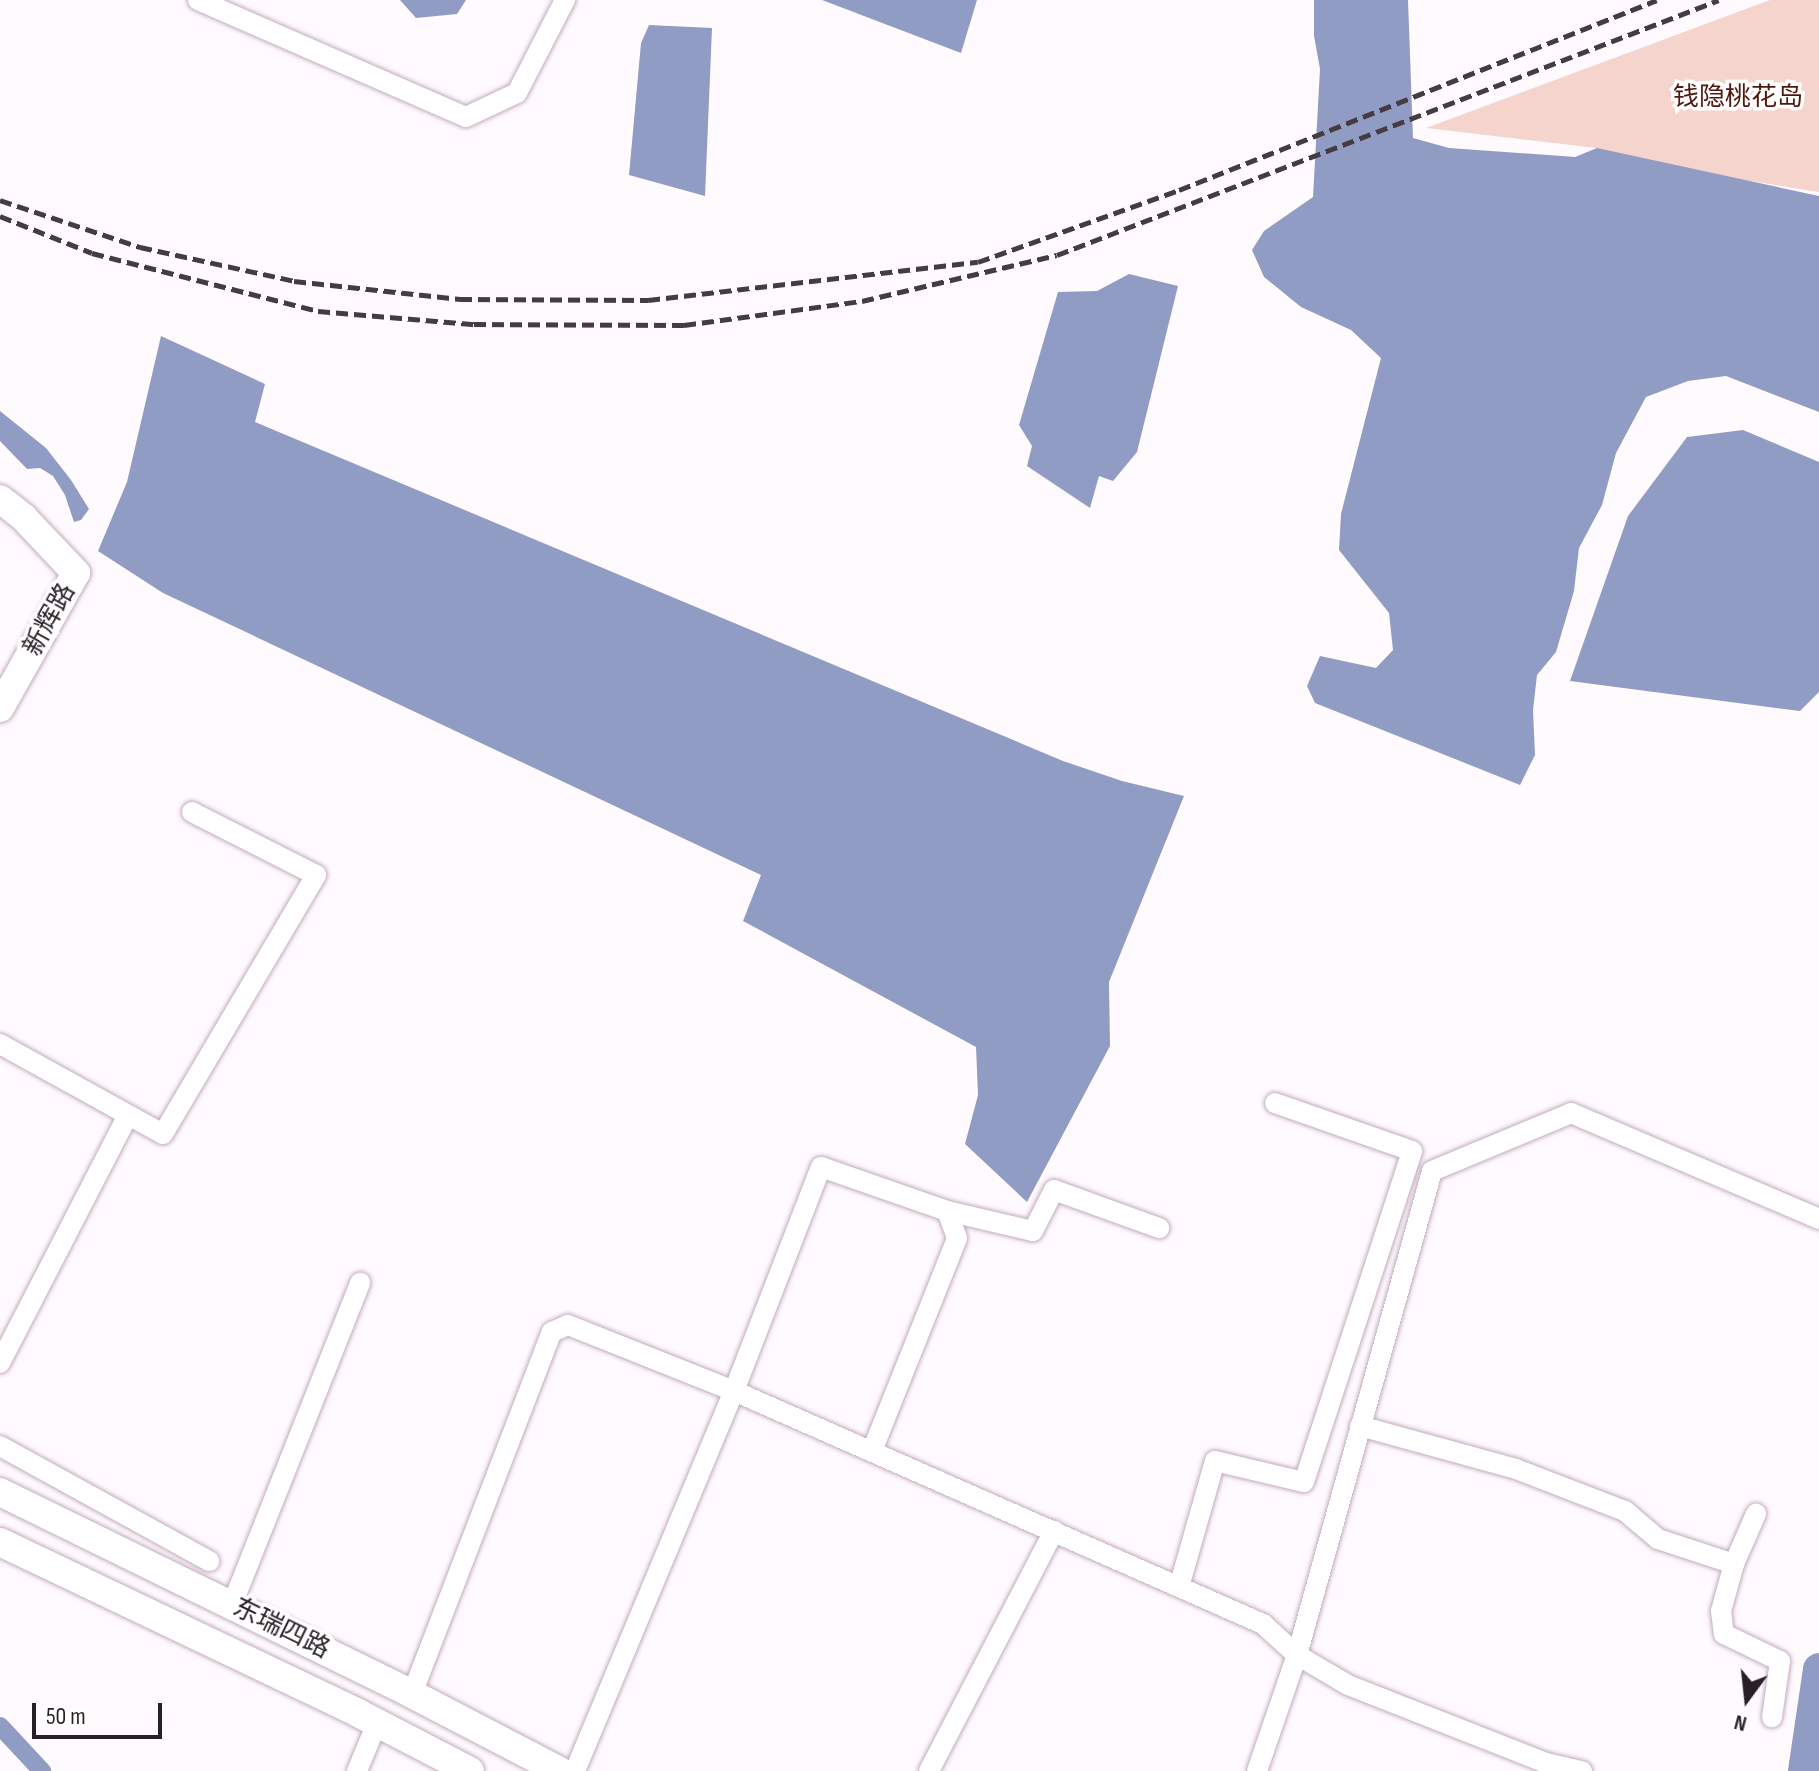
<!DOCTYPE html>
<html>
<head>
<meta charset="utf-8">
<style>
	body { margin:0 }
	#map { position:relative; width:1819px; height:1771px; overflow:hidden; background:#fffafe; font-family:"Sofia Sans Condensed","Noto Sans SC",sans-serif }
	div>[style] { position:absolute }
	.green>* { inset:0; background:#f4d4cc }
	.water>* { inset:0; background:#919cc4 }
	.canal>* { height:18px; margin:-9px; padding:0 9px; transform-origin:9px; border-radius:9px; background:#919cc4 }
	.river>* { height:32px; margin:-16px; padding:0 16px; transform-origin:16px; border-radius:16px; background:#919cc4 }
	.roads { filter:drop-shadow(0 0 2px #c2aabd) drop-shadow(0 0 2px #c2aabd) }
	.street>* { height:20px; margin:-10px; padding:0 10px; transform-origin:10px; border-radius:10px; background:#fff }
	.secondary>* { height:28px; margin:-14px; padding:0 14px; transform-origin:14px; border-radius:14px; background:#fff }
	.rail>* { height:5px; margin-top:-2.5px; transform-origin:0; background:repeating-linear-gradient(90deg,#443b43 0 12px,transparent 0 18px) }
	span { translate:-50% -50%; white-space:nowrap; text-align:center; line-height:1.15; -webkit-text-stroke:7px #fff; paint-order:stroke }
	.park-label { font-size:26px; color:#51170d }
	.street-label { font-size:26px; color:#281f27 }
	.north { position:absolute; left:1707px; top:1659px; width:80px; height:80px; -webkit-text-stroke:6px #fff; paint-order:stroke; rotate:195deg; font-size:22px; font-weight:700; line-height:32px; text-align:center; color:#281f27 }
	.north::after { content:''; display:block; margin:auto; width:28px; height:36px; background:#281f27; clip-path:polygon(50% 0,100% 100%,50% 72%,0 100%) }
	.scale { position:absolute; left:32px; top:1703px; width:130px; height:36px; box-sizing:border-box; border:4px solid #281f27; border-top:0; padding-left:10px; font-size:24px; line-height:28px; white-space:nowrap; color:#281f27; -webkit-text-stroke:6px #fff; paint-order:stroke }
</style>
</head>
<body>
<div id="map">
	<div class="green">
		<div style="clip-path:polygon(1770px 0,1819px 0,1819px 192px,1694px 172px,1596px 148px,1426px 128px)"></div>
	</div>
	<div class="water">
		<div style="clip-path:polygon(400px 0,466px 0,457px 14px,416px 18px)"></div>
		<div style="clip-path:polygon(822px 0,977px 0,961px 53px)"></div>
		<div style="clip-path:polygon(1314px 0,1408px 0,1413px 138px,1449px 148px,1575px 157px,1597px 148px,1819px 196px,1819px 412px,1726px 376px,1688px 381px,1646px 397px,1616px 453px,1602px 505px,1579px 548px,1574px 591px,1556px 652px,1537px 675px,1533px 710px,1535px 755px,1520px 785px,1315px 703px,1307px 686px,1320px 656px,1376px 668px,1393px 650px,1389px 613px,1339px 550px,1341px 514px,1381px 358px,1351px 330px,1301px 307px,1264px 277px,1252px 250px,1264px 231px,1313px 197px,1320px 69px,1314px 36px)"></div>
		<div style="clip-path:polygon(649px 25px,712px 28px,705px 196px,629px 175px,641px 43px)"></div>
		<div style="clip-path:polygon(1129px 274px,1178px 286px,1137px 452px,1113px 481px,1099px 476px,1090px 508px,1027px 466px,1032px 446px,1019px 425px,1058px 292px,1097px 291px)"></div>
		<div style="clip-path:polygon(161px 336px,265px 384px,255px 422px,1063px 761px,1122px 781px,1184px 796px,1109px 982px,1110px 1046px,1027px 1202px,965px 1144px,978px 1095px,976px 1047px,743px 921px,761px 875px,163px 593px,98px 551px,127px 482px)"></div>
		<div style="clip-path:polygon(0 411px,46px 448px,71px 480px,89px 509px,81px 520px,74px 522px,65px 495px,53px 476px,40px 468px,27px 469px,0 441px)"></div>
		<div style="clip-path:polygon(1743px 430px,1819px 462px,1819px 692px,1800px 711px,1570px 681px,1628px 516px,1687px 437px)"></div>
	</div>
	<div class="canal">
		<div style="left:0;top:1726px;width:62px;rotate:47deg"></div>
	</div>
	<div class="river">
		<div style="left:1804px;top:1771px;width:103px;rotate:-81.6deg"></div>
	</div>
	<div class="roads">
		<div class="street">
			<div style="left:198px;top:0;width:292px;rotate:23.6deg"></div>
			<div style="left:466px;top:117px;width:56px;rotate:-25.2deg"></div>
			<div style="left:517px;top:93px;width:105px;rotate:-62.7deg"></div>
			<div style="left:0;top:1044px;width:186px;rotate:28.9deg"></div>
			<div style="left:163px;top:1134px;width:301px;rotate:-59.4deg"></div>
			<div style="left:316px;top:875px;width:139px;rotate:-153.1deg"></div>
			<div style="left:0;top:1363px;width:279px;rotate:-62.7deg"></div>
			<div style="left:1360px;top:1426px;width:162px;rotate:15.4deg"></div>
			<div style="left:1516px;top:1469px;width:117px;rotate:21.1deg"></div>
			<div style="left:1625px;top:1511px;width:43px;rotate:40.3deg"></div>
			<div style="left:1658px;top:1539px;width:80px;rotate:18.2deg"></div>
			<div style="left:1734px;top:1564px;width:55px;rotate:-66.3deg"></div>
			<div style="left:0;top:1446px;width:239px;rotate:28.8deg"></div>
			<div style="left:872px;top:1451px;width:229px;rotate:-68.2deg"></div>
			<div style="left:957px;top:1238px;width:29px;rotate:-110deg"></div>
			<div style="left:1734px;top:1564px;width:49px;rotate:105.5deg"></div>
			<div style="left:1721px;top:1611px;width:23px;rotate:83deg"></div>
			<div style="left:1724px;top:1634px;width:62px;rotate:25.7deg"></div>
			<div style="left:1780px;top:1661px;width:57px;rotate:98.1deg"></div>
			<div style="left:1179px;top:1587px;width:131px;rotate:-74.1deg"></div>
			<div style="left:1215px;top:1461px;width:91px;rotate:13.3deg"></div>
			<div style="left:1304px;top:1482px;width:348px;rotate:-71.9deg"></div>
			<div style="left:1412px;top:1151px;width:145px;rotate:-160.7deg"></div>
			<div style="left:232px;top:1605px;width:347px;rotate:-68.3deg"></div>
			<div style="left:412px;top:1694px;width:388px;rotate:-68.9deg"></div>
			<div style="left:552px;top:1332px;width:17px;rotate:-24deg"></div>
			<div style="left:568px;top:1325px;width:179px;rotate:21.7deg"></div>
			<div style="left:734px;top:1391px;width:578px;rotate:23.77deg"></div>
			<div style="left:1263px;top:1624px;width:46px;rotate:42.4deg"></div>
			<div style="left:1297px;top:1655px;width:59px;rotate:30.5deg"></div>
			<div style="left:1348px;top:1685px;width:213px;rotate:21.5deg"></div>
			<div style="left:1546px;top:1763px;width:37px;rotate:13deg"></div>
			<div style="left:357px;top:1771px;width:52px;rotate:-67.4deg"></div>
			<div style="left:575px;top:1771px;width:412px;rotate:-67.3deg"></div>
			<div style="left:734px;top:1391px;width:240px;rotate:-68.8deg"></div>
			<div style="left:821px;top:1167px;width:133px;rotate:19.2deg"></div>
			<div style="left:947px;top:1211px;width:88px;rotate:13.1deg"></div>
			<div style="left:1033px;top:1231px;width:46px;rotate:-62.9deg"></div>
			<div style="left:1054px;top:1190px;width:112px;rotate:19.9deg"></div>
			<div style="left:929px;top:1771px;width:271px;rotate:-62.5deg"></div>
			<div style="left:1257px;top:1771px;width:123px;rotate:-71deg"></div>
			<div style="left:1297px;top:1655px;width:502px;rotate:-74.41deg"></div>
			<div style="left:1432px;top:1171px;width:151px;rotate:-22.6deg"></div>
			<div style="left:1571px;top:1113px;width:270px;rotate:23.1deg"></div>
		</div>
		<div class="secondary">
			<div style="left:0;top:499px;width:31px;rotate:38deg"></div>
			<div style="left:24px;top:518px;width:76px;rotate:46.6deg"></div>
			<div style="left:76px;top:573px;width:155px;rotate:119.4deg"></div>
			<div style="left:0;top:1492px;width:459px;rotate:26.1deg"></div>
			<div style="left:412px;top:1694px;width:167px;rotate:27.5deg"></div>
			<div style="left:0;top:1542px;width:397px;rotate:25.5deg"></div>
			<div style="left:358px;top:1713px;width:126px;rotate:27.4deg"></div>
		</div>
	</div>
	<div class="rail">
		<div style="left:0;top:200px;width:148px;rotate:18.6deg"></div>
		<div style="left:140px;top:247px;width:158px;rotate:12.4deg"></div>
		<div style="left:294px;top:281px;width:167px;rotate:6.2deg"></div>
		<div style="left:460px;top:299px;width:188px;rotate:0.3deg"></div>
		<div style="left:648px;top:300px;width:332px;rotate:-6.6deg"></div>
		<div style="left:978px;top:262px;width:214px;rotate:-19.7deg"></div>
		<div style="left:1179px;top:190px;width:514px;rotate:-21.68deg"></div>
		<div style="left:0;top:216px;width:99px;rotate:21.9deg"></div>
		<div style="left:92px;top:253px;width:233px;rotate:14.4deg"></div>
		<div style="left:318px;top:311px;width:157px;rotate:4.8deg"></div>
		<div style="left:474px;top:324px;width:210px;rotate:0.3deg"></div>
		<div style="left:684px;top:325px;width:180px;rotate:-7.7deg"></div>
		<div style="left:862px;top:301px;width:200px;rotate:-13.3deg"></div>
		<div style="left:1057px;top:255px;width:709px;rotate:-21.07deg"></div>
	</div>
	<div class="park-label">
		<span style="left:1738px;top:98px">钱隐桃花岛</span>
	</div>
	<div class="street-label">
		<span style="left:50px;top:620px;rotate:-61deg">新辉路</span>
		<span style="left:281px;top:1629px;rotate:26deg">东瑞四路</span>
	</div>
	<div class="north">N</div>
	<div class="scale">50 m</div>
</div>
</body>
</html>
